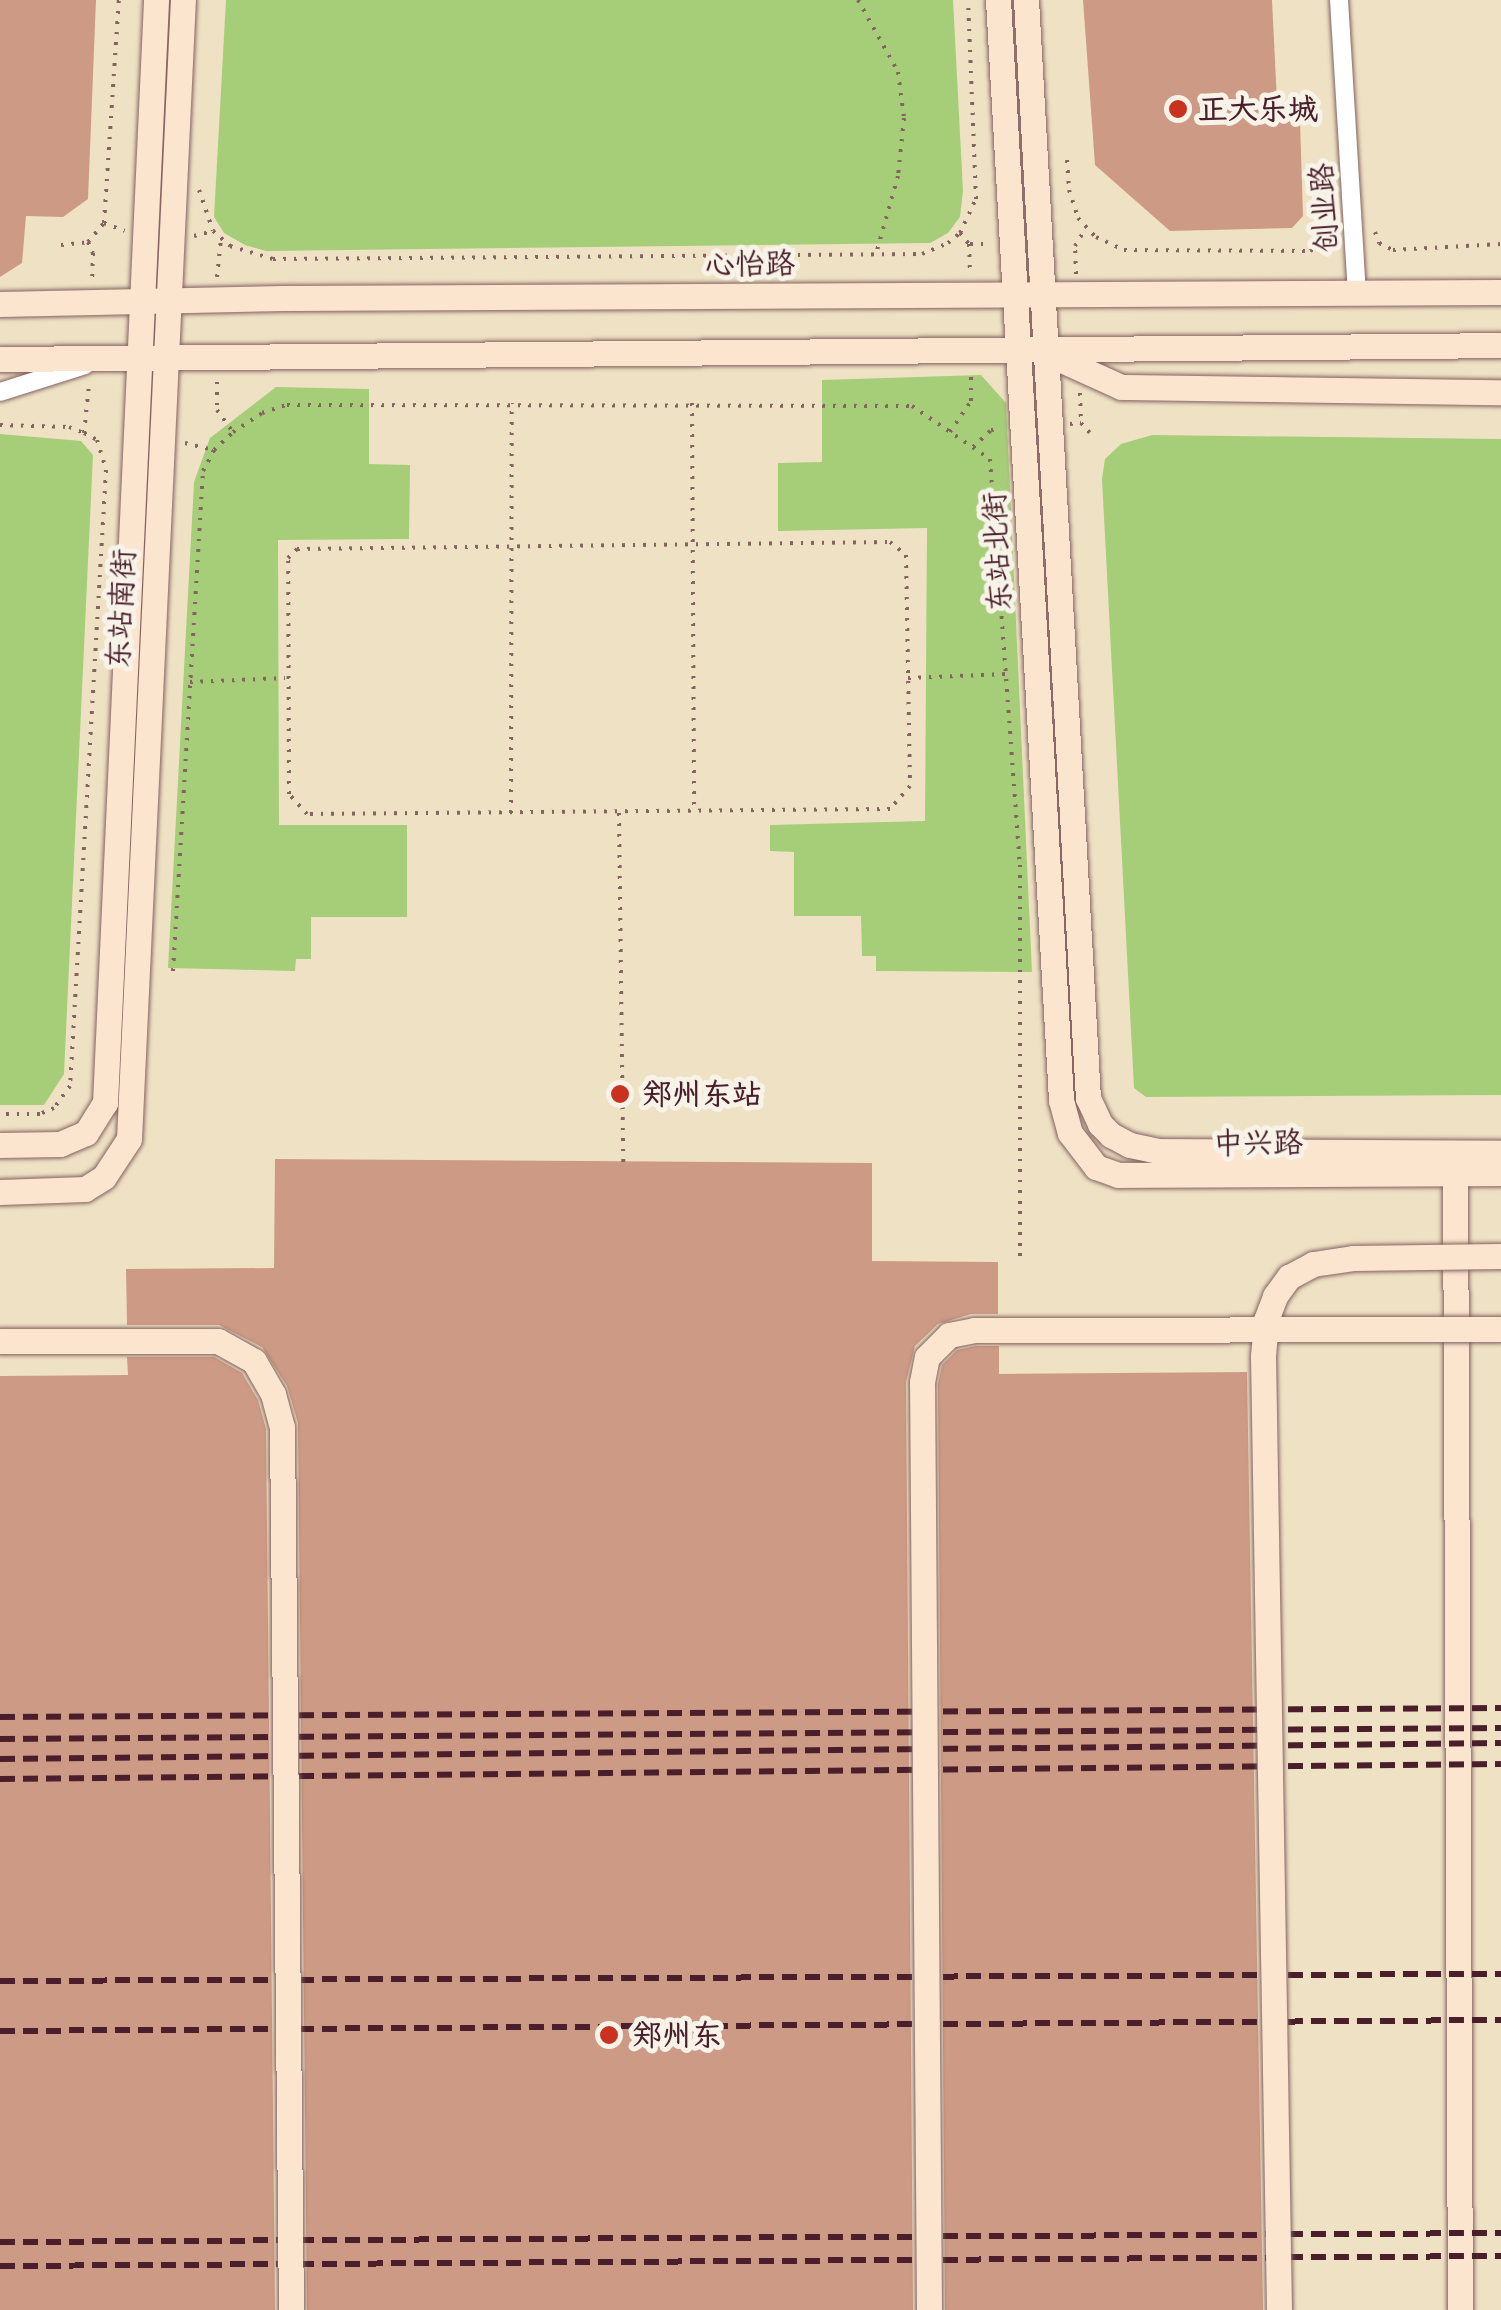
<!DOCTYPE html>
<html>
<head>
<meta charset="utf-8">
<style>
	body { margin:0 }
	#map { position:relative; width:1501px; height:2310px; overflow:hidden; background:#efe2c4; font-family:Sriracha,"LXGW WenKai TC",sans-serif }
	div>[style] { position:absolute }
	.green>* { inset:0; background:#a6ce79 }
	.building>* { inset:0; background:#cd9b85 }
	.path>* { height:4px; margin-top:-2px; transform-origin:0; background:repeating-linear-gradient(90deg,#846361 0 2.5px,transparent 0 10.5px) }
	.roads { filter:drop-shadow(0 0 2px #846361) drop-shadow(0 0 2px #846361) }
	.street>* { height:18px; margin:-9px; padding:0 9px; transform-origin:9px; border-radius:9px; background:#fff }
	.secondary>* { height:25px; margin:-12.5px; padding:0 12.5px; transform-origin:12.5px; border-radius:12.5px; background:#fbe5cf }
	.rail>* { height:6px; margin-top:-3px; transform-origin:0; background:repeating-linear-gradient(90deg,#4a1f2b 0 15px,transparent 0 23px) }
	.bridges { filter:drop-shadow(0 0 2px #846361) drop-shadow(0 0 2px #846361) }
	.secondary-bridge>* { height:25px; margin:-12.5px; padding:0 12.5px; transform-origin:12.5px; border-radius:12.5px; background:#fbe5cf }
	.dots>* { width:28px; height:28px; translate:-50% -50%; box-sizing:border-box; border:5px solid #f7f3e8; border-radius:50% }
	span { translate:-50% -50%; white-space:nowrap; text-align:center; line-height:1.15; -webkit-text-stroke:10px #f7f3e8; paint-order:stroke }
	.poi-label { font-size:30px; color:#4a1f2b; font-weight:700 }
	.left { translate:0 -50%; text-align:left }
	.street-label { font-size:30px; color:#4a1f2b }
</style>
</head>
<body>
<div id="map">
	<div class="green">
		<i style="clip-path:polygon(226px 0,953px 0,963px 191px,960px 217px,948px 233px,930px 243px,266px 251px,245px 245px,224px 233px,214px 217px)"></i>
		<i style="clip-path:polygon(981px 375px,1006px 403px,1032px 972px,876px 971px,876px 956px,862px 956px,861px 916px,794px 916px,794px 852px,770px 851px,770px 825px,925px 821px,927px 528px,778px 531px,778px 463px,822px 462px,822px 380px)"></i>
		<i style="clip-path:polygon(276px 387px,369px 389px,369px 464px,410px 465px,409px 539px,278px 540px,279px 825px,407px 825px,407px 917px,311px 917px,311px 959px,296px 959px,295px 971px,168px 968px,194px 482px,210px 438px)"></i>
		<i style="clip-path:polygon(0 434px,81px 441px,93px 455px,64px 1074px,44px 1105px,0 1105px)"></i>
		<i style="clip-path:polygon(1152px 435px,1501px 439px,1501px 1095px,1146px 1097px,1134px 1088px,1102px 479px,1105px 459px,1121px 444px)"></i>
	</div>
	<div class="building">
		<i style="clip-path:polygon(0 0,96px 0,88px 199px,63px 217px,26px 216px,22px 263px,0 277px)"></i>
		<i style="clip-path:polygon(1083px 0,1272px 0,1278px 122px,1300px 121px,1303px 216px,1292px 228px,1170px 231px,1095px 165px)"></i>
		<i style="clip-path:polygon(275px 1159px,872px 1163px,872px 1261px,998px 1262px,998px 1314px,971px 1314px,938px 1324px,915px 1346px,906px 1382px,913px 2310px,307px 2310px,298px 1423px,287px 1386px,262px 1347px,219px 1325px,127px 1325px,126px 1269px,274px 1268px)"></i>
		<i style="clip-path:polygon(976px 1346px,999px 1346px,999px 1374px,1247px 1372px,1263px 2310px,945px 2310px,938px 1384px,942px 1365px,957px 1350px)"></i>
		<i style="clip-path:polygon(127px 1357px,214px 1357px,242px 1373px,258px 1400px,266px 1429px,275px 2310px,0 2310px,0 1376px,128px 1375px)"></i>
	</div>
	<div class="path">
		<i style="left:858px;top:0;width:82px;rotate:60.9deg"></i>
		<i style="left:898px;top:72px;width:46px;rotate:82.6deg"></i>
		<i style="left:904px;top:118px;width:58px;rotate:95.9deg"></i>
		<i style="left:898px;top:176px;width:81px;rotate:105.8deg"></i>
		<i style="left:1067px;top:160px;width:30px;rotate:86deg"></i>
		<i style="left:1069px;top:190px;width:29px;rotate:72deg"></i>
		<i style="left:1078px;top:218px;width:26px;rotate:47deg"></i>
		<i style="left:1096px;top:237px;width:31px;rotate:25deg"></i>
		<i style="left:1124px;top:250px;width:186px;rotate:0.3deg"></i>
		<i style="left:1310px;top:251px;width:16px;rotate:-27deg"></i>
		<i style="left:1324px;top:244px;width:14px;rotate:-54deg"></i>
		<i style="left:199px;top:190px;width:43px;rotate:71.1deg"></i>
		<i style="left:213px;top:231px;width:23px;rotate:41deg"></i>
		<i style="left:230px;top:246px;width:45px;rotate:16.8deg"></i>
		<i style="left:273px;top:259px;width:649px;rotate:-0.44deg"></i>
		<i style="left:922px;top:254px;width:28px;rotate:-23deg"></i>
		<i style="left:948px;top:243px;width:16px;rotate:-40deg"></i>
		<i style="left:960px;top:233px;width:38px;rotate:-65deg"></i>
		<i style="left:976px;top:199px;width:199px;rotate:-92.3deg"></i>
		<i style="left:104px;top:223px;width:22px;rotate:21deg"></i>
		<i style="left:1375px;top:232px;width:12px;rotate:70deg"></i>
		<i style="left:1379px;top:243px;width:16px;rotate:27deg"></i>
		<i style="left:1393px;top:250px;width:108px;rotate:-3.2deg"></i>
		<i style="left:960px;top:233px;width:14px;rotate:51deg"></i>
		<i style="left:969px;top:244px;width:30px;rotate:88deg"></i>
		<i style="left:194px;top:236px;width:20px;rotate:-15deg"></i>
		<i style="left:88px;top:242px;width:12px;rotate:66deg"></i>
		<i style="left:93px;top:253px;width:28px;rotate:92deg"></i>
		<i style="left:970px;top:244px;width:20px"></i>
		<i style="left:61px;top:245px;width:27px;rotate:-6deg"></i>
		<i style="left:88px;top:242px;width:25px;rotate:-50deg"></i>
		<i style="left:104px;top:223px;width:224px;rotate:-86.2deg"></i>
		<i style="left:1076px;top:274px;width:28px;rotate:-92deg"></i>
		<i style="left:1075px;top:246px;width:17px;rotate:-59deg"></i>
		<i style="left:217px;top:277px;width:39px;rotate:-84deg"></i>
		<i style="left:217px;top:382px;width:28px;rotate:90deg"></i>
		<i style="left:217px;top:410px;width:27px;rotate:54deg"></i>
		<i style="left:1080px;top:393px;width:30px;rotate:88deg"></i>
		<i style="left:692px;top:403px;width:409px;rotate:89.7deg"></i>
		<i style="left:1070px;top:424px;width:11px;rotate:-5deg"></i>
		<i style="left:1081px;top:423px;width:13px;rotate:48deg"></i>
		<i style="left:0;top:425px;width:69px;rotate:1.7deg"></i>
		<i style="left:69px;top:427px;width:16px;rotate:22deg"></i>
		<i style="left:84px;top:433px;width:15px;rotate:28deg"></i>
		<i style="left:97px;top:440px;width:31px;rotate:73deg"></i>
		<i style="left:106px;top:470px;width:617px;rotate:93.34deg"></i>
		<i style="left:70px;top:1086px;width:27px;rotate:126deg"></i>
		<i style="left:54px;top:1108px;width:15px;rotate:157deg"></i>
		<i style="left:40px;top:1114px;width:40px;rotate:180deg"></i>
		<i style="left:950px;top:432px;width:37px;rotate:-56deg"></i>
		<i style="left:971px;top:401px;width:27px;rotate:-90deg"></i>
		<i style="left:84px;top:433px;width:48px;rotate:-84.1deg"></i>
		<i style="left:185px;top:443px;width:30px;rotate:14deg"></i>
		<i style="left:973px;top:447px;width:25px;rotate:-43deg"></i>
		<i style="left:991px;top:430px;width:10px;rotate:-6deg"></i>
		<i style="left:890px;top:542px;width:21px;rotate:39deg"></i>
		<i style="left:906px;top:555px;width:231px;rotate:89deg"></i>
		<i style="left:910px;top:786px;width:30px;rotate:131deg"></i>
		<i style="left:890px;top:809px;width:583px;rotate:179.51deg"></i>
		<i style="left:307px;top:814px;width:27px;rotate:-132deg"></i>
		<i style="left:289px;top:794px;width:236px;rotate:-90.2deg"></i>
		<i style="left:288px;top:558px;width:13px;rotate:-45deg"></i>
		<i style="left:297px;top:549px;width:593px;rotate:-0.68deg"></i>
		<i style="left:908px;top:678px;width:98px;rotate:-2.3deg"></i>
		<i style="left:190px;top:682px;width:95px;rotate:-2.4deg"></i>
		<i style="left:511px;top:813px;width:410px;rotate:-89.9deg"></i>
		<i style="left:619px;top:813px;width:349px;rotate:89.3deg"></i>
		<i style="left:173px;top:971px;width:501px;rotate:-86.57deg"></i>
		<i style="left:203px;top:471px;width:24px;rotate:-62deg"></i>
		<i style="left:214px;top:450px;width:26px;rotate:-43deg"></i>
		<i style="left:233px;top:432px;width:35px;rotate:-33deg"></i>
		<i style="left:262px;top:413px;width:26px;rotate:-18deg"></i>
		<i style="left:287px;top:405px;width:625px;rotate:0.09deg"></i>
		<i style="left:912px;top:406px;width:94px;rotate:34.2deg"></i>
		<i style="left:990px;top:459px;width:407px;rotate:85.8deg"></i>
		<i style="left:1020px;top:865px;width:397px;rotate:90deg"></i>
	</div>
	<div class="roads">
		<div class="street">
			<i style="left:1339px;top:0;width:293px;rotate:86.5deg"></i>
			<i style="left:0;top:392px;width:89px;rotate:-17.6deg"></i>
		</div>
		<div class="secondary">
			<i style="left:998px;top:0;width:1102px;rotate:86.72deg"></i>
			<i style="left:1061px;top:1100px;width:34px;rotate:75deg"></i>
			<i style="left:1070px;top:1133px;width:43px;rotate:52.6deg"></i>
			<i style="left:1096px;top:1167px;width:23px;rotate:20deg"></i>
			<i style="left:1118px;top:1175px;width:383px;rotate:-0.3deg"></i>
			<i style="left:1026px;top:0;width:1100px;rotate:86.77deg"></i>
			<i style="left:1088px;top:1098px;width:29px;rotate:65deg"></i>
			<i style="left:1100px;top:1124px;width:16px;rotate:45deg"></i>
			<i style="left:1111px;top:1135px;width:21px;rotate:28deg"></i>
			<i style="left:1130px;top:1145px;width:29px;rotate:12deg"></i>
			<i style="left:1158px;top:1151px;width:343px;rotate:0.3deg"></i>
			<i style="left:0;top:304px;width:283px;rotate:-1.2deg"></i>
			<i style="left:283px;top:298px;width:1218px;rotate:-0.28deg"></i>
			<i style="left:1055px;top:357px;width:72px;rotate:24.4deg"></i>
			<i style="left:1121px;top:387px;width:380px;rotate:0.8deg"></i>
			<i style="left:0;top:359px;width:1501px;rotate:-0.53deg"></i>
			<i style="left:0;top:1145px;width:60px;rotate:-1deg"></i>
			<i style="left:60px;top:1144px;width:28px;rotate:-23deg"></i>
			<i style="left:86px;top:1133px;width:36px;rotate:-58deg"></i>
			<i style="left:105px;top:1103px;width:1104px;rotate:-87.35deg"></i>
			<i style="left:1455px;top:1173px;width:1137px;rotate:89.75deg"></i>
			<i style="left:0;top:1192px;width:85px;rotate:-2deg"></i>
			<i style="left:85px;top:1189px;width:22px;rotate:-32deg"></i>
			<i style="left:104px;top:1177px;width:45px;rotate:-56.7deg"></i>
			<i style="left:129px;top:1139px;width:1140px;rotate:-87.29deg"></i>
		</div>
	</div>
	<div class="rail">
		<i style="left:0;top:1717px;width:1501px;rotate:-0.34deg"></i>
		<i style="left:0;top:1739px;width:1501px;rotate:-0.42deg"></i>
		<i style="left:0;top:1759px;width:1501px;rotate:-0.61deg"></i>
		<i style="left:0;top:1779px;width:1501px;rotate:-0.57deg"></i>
		<i style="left:0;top:1981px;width:1501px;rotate:-0.27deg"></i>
		<i style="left:0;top:2031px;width:1501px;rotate:-0.42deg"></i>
		<i style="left:0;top:2242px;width:1501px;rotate:-0.34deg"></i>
		<i style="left:0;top:2266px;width:1501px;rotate:-0.38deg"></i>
	</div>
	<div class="bridges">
		<div class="secondary-bridge">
			<i style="left:0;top:1341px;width:218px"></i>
			<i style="left:218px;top:1341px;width:41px;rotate:29.1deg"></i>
			<i style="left:254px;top:1361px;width:38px;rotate:60deg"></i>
			<i style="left:273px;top:1394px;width:34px;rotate:75deg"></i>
			<i style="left:282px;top:1427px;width:883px;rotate:89.42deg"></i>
			<i style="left:929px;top:2310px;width:928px;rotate:-90.43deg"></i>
			<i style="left:922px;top:1382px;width:25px;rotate:-79deg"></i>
			<i style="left:927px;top:1357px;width:31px;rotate:-45deg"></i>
			<i style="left:949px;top:1335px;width:25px;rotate:-11deg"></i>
			<i style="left:974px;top:1330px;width:527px;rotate:-0.11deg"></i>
			<i style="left:1279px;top:2310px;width:954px;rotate:-90.96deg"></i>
			<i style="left:1263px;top:1356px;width:36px;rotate:-85deg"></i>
			<i style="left:1266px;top:1320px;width:26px;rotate:-69deg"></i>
			<i style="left:1275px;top:1296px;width:24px;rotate:-54deg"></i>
			<i style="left:1289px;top:1277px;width:27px;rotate:-28deg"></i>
			<i style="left:1313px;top:1264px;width:40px;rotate:-8.5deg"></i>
			<i style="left:1353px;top:1258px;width:148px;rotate:-0.8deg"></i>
		</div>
	</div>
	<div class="dots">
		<i style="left:1178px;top:109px;background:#c8321e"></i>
		<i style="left:620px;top:1094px;background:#c8321e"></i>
		<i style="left:609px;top:2035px;background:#c8321e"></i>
	</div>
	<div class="poi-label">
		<span class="left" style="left:1198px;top:109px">正大乐城</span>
		<span class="left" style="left:642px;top:1094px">郑州东站</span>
		<span class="left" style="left:632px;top:2035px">郑州东</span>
	</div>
	<div class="street-label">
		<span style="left:1324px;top:208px;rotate:-94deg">创业路</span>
		<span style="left:750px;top:264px;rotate:-1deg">心怡路</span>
		<span style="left:997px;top:552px;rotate:-93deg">东站北街</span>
		<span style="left:121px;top:609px;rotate:-87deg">东站南街</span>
		<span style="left:1258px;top:1143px;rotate:-1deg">中兴路</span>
	</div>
</div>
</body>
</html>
